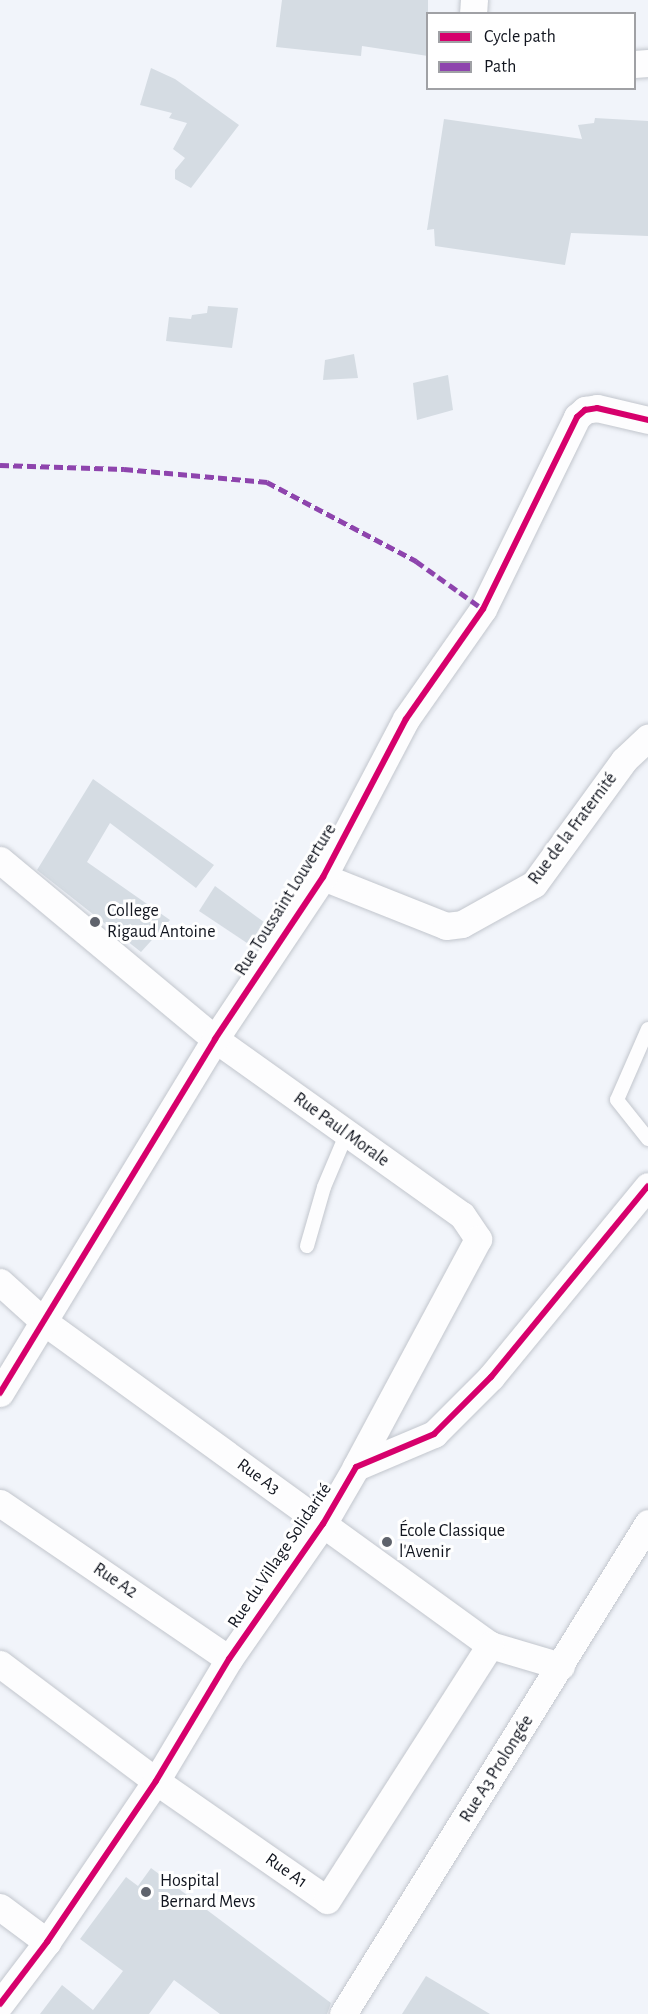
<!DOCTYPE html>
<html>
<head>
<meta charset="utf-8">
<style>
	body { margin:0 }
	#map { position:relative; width:648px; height:2014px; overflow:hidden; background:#f1f4fa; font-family:"Alegreya Sans",sans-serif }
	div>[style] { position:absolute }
	.building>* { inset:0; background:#d5dce3 }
	.roads { filter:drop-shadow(0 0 2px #c2c6cd) drop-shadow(0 0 2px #c2c6cd) }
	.lane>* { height:14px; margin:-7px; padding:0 7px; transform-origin:7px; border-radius:7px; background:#fdfdfe }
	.street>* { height:27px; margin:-13.5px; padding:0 13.5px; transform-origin:13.5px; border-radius:13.5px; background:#fdfdfe }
	.quiet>* { height:4.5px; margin-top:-2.25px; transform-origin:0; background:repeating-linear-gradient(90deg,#8e44ad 0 9px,transparent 0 13.5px) }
	.cycleway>* { height:6px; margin:-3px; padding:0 3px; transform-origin:3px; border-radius:3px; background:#d6006c }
	.dots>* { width:16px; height:16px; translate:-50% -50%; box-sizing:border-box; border:3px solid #fff; border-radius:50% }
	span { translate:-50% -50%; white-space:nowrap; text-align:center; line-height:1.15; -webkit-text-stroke:6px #fff; paint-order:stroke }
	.street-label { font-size:18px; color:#11151f }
	.poi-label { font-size:18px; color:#11151f }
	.left { translate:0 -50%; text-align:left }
	.legend { position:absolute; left:426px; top:12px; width:210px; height:78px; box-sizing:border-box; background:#fff; border:2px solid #a0a1a5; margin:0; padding:8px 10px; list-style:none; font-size:18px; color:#11151f }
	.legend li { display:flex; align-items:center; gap:12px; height:30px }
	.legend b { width:30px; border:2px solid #a0a1a5 }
</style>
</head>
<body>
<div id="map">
	<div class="building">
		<i style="clip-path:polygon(282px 0,428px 0,428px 56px,362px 46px,361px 56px,276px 47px)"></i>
		<i style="clip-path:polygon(151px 68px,175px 79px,239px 125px,191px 188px,175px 179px,175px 170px,185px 158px,173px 149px,187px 123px,169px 118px,172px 113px,140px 105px)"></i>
		<i style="clip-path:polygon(595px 118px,648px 121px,648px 236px,571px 233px,565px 265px,435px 246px,434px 229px,427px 230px,444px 119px,582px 139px,578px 125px,594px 123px)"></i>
		<i style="clip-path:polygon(208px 306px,238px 308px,232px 348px,166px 341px,169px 317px,191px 319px,192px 315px,207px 313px)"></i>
		<i style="clip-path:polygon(354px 354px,358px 378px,323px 380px,325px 360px)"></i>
		<i style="clip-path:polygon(448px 375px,453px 410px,417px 420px,413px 383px)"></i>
		<i style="clip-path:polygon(93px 779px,214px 865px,196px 888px,110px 823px,87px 862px,170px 920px,141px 952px,37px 870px)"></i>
		<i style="clip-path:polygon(215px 886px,268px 925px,253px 947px,199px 911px)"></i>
		<i style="clip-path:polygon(151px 1868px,331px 2003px,327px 2014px,220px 2014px,174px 1980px,149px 2014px,40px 2014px,62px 1985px,93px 2010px,123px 1971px,80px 1939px,126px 1877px,138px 1886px)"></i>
		<i style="clip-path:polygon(426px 1976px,490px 2014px,402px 2014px)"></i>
	</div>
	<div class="roads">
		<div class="lane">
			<i style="left:648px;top:1029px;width:77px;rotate:113.6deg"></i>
			<i style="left:617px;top:1100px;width:50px;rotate:51.5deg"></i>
			<i style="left:307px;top:1246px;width:61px;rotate:-73.9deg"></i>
			<i style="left:324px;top:1187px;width:56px;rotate:-67.1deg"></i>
		</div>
		<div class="street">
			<i style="left:473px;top:14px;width:14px;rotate:-86deg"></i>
			<i style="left:634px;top:64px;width:14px;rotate:-4deg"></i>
			<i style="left:0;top:860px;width:280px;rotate:39.8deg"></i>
			<i style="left:215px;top:1039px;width:303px;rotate:35.5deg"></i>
			<i style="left:462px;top:1215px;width:29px;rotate:56deg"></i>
			<i style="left:478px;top:1239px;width:259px;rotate:118.2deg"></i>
			<i style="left:323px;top:877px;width:132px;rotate:21.7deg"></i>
			<i style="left:446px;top:926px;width:16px;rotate:-7deg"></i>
			<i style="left:462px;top:924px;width:82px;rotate:-29.1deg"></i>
			<i style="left:534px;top:884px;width:153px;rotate:-54deg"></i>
			<i style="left:624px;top:760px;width:33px;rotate:-43deg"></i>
			<i style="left:0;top:1282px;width:58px;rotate:42.2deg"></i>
			<i style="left:43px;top:1321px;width:552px;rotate:35.94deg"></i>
			<i style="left:490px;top:1645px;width:74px;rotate:16.5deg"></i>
			<i style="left:0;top:1393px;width:414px;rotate:-58.7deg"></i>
			<i style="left:215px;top:1039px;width:195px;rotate:-56.3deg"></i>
			<i style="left:323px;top:877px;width:178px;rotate:-62.3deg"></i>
			<i style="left:406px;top:719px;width:134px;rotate:-55deg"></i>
			<i style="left:483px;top:609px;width:214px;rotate:-63.9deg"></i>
			<i style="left:577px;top:417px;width:11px;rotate:-41deg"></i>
			<i style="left:585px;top:410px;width:12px;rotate:-9deg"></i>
			<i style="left:597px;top:408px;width:52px;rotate:13.2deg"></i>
			<i style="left:0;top:1503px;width:277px;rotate:34.3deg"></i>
			<i style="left:0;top:1664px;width:195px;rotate:36.9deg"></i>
			<i style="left:156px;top:1781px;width:208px;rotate:34.8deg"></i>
			<i style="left:327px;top:1900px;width:303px;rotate:-57.4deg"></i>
			<i style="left:0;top:1907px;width:59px;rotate:36.7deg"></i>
			<i style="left:0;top:2004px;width:78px;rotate:-52.8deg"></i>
			<i style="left:47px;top:1942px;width:194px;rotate:-55.9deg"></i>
			<i style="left:156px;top:1781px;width:142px;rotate:-59.1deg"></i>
			<i style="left:229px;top:1659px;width:165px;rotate:-55.2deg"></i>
			<i style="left:323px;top:1524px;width:66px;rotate:-59.9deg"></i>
			<i style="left:356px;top:1467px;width:85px;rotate:-22.9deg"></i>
			<i style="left:434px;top:1434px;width:81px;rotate:-45deg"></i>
			<i style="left:491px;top:1377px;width:247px;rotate:-50.6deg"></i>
			<i style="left:343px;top:2014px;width:578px;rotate:-58.15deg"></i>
		</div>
	</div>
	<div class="quiet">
		<i style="left:0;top:465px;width:124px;rotate:1.8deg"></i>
		<i style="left:124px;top:469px;width:144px;rotate:5.2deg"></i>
		<i style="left:267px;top:482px;width:169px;rotate:27.9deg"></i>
		<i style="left:416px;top:561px;width:82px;rotate:35.6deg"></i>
	</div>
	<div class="cycleway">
		<i style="left:0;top:1393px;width:414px;rotate:-58.7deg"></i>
		<i style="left:215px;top:1039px;width:195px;rotate:-56.3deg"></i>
		<i style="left:323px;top:877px;width:178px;rotate:-62.3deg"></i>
		<i style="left:406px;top:719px;width:134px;rotate:-55deg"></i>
		<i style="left:483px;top:609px;width:214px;rotate:-63.9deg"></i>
		<i style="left:577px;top:417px;width:11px;rotate:-41deg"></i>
		<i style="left:585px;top:410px;width:12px;rotate:-9deg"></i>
		<i style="left:597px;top:408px;width:52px;rotate:13.2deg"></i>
		<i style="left:0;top:2004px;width:78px;rotate:-52.8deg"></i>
		<i style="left:47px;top:1942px;width:194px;rotate:-55.9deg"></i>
		<i style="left:156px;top:1781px;width:142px;rotate:-59.1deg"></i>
		<i style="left:229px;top:1659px;width:165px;rotate:-55.2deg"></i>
		<i style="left:323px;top:1524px;width:66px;rotate:-59.9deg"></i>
		<i style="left:356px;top:1467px;width:85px;rotate:-22.9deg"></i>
		<i style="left:434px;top:1434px;width:81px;rotate:-45deg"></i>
		<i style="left:491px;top:1377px;width:247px;rotate:-50.6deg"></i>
	</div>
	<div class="dots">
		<i style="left:95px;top:922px;background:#5f636c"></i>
		<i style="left:387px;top:1542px;background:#5f636c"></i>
		<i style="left:146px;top:1892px;background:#5f636c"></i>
	</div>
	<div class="street-label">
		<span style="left:573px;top:829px;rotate:-53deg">Rue de la Fraternité</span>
		<span style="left:286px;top:900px;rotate:-58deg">Rue Toussaint Louverture</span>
		<span style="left:341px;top:1130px;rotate:36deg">Rue Paul Morale</span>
		<span style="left:258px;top:1477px;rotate:36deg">Rue A3</span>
		<span style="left:280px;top:1556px;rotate:-56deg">Rue du Village Solidarité</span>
		<span style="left:115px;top:1581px;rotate:34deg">Rue A2</span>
		<span style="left:497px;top:1769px;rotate:-58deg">Rue A3 Prolongée</span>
		<span style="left:286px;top:1871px;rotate:35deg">Rue A1</span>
	</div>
	<div class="poi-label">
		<span class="left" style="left:107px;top:922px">College<br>Rigaud Antoine</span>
		<span class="left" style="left:399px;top:1542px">École Classique<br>l'Avenir</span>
		<span class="left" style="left:160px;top:1892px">Hospital<br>Bernard Mevs</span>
	</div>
	<ul class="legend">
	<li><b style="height:8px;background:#d6006c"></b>Cycle path</li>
	<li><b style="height:8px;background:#8e44ad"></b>Path</li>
	</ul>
</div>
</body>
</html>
